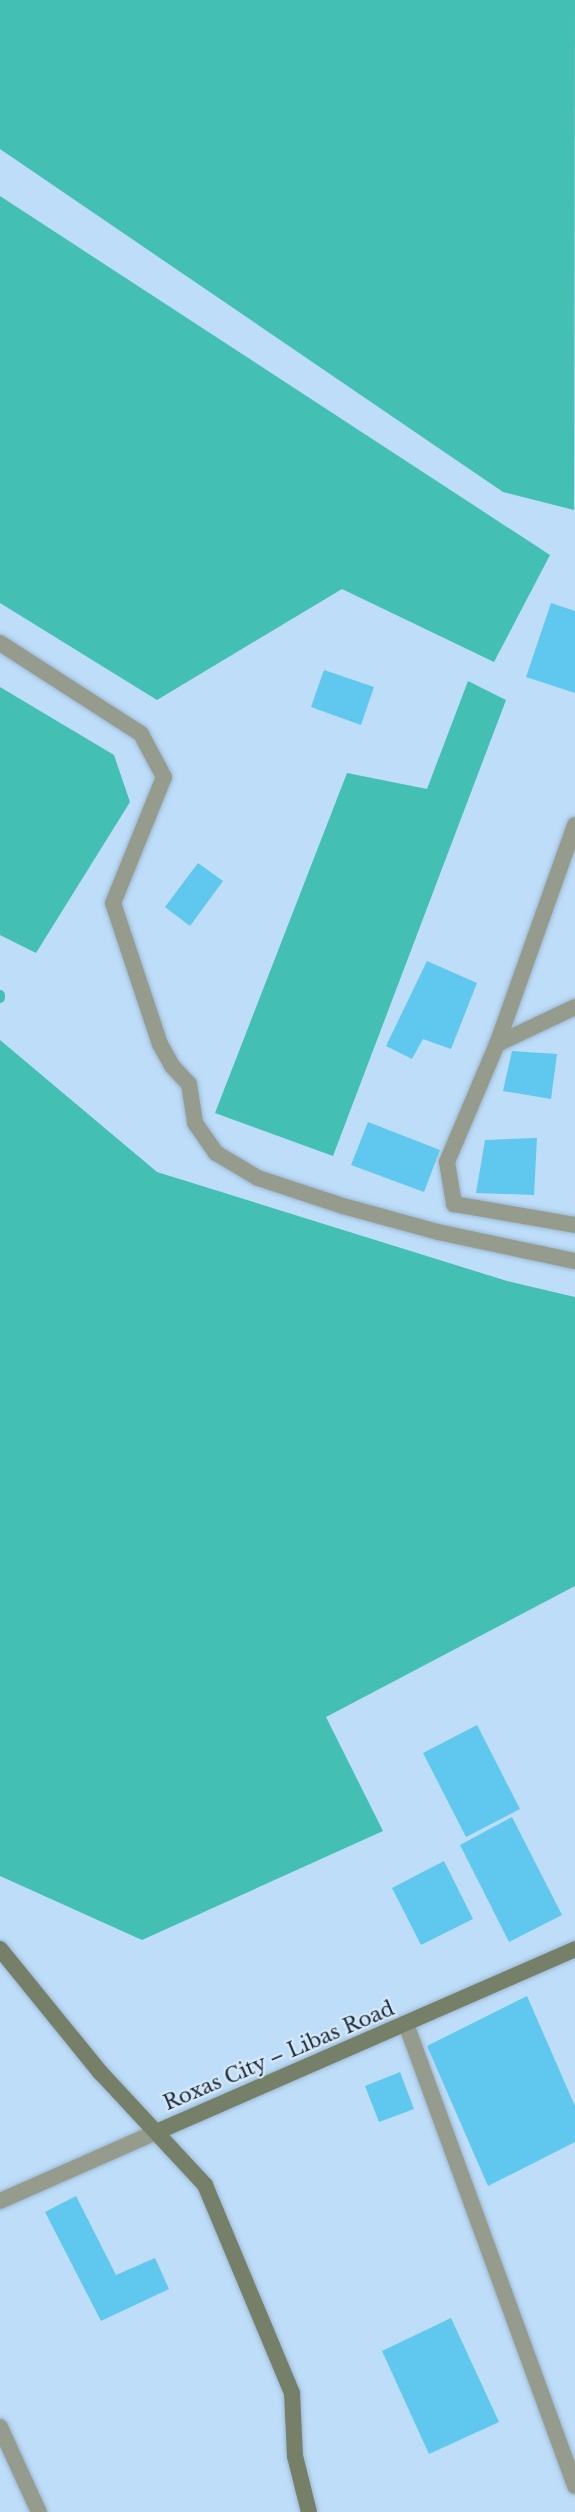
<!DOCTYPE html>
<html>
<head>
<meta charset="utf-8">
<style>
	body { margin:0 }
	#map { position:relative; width:575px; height:2512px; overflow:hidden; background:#bdddf9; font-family:"Libre Baskerville",serif }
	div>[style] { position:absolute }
	.water>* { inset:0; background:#43c0b3 }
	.stream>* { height:10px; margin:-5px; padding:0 5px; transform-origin:5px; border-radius:5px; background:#43c0b3 }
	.building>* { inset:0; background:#60c8ef }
	.roads { filter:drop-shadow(0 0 2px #9db9d2) drop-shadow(0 0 2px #9db9d2) }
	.minor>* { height:16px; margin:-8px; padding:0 8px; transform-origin:8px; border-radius:8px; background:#969c8d }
	.tertiary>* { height:16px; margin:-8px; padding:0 8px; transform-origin:8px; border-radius:8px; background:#969c8d }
	.secondary>* { height:16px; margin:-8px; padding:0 8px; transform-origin:8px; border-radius:8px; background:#767f68 }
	span { translate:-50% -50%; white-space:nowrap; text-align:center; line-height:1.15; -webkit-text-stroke:4.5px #d5e8fa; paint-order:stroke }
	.street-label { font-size:20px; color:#1e2b35 }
</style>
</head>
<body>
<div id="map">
	<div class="water">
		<i style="clip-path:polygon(0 0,575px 0,574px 510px,503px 492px,0 149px)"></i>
		<i style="clip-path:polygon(0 196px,550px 555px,494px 662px,342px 589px,157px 700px,0 603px)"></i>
		<i style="clip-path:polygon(468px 681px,506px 700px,333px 1156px,215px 1113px,347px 773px,427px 789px)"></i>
		<i style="clip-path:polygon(0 687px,114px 755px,130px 802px,36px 953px,0 935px)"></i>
		<i style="clip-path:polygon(0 1040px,157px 1172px,507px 1281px,575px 1297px,575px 1586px,326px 1717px,383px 1831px,142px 1940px,0 1876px)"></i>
	</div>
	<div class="stream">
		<i style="left:0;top:995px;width:3px;rotate:90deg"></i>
	</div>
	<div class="building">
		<i style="clip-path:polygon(551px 603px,575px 611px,575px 693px,526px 677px)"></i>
		<i style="clip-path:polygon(324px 670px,374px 687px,361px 725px,311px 707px)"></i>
		<i style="clip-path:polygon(198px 863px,223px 881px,190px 926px,165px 907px)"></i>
		<i style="clip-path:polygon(427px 961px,477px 983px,451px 1049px,423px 1039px,412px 1059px,386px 1046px)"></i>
		<i style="clip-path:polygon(512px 1051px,557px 1054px,551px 1099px,503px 1091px)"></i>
		<i style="clip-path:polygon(368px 1122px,440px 1150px,424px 1192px,351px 1165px)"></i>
		<i style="clip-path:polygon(537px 1138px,534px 1195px,476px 1193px,485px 1140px)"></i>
		<i style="clip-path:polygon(477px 1725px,520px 1809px,466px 1837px,423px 1753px)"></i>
		<i style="clip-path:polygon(512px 1817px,562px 1915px,509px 1942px,460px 1845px)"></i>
		<i style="clip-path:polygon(444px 1861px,473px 1919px,421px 1945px,392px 1888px)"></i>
		<i style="clip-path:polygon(527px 1996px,575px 2106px,575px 2142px,488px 2186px,427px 2046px)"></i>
		<i style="clip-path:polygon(400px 2072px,414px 2109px,379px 2122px,365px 2086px)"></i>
		<i style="clip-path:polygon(76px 2196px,116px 2275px,155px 2258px,169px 2289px,101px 2321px,45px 2212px)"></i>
		<i style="clip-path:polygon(451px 2318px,499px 2422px,429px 2454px,382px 2351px)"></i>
	</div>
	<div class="roads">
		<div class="minor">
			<i style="left:0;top:643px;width:168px;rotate:32.8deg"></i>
			<i style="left:141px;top:734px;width:49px;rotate:61.9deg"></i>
			<i style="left:164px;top:777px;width:136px;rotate:112deg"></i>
			<i style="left:113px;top:903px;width:149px;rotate:71.6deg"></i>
			<i style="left:160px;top:1044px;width:25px;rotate:61deg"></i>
			<i style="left:172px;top:1066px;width:25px;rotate:47deg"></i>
			<i style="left:189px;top:1084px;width:39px;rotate:81deg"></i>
			<i style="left:195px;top:1123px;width:37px;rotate:55deg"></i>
			<i style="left:216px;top:1153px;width:49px;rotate:30.8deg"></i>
			<i style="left:258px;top:1178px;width:89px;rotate:18.2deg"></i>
			<i style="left:343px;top:1206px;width:98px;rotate:15.3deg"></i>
			<i style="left:438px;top:1232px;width:140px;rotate:12deg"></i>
			<i style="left:575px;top:825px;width:232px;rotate:109.6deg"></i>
			<i style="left:497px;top:1044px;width:128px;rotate:113deg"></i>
			<i style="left:447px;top:1162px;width:43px;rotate:80.5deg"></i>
			<i style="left:454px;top:1204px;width:123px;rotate:9.8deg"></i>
			<i style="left:497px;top:1044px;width:86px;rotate:-25.4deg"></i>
			<i style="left:406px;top:2024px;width:492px;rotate:69.9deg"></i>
			<i style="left:0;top:2427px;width:94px;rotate:65.4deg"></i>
		</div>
		<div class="tertiary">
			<i style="left:0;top:2201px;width:174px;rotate:-23.8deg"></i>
		</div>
		<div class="secondary">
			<i style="left:0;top:1949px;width:159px;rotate:50.9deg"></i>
			<i style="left:100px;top:2072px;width:154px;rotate:47.1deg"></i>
			<i style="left:205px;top:2185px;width:225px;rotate:67.3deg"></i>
			<i style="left:292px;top:2393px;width:63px;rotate:87.3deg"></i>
			<i style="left:295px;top:2456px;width:58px;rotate:76deg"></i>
			<i style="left:159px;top:2131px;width:454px;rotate:-23.6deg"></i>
		</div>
	</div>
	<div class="street-label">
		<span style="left:279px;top:2056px;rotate:-23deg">Roxas City – Libas Road</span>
	</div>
</div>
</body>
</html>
